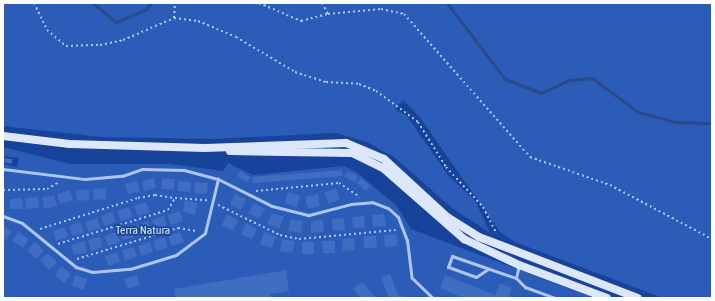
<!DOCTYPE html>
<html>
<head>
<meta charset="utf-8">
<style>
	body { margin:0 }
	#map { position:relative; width:715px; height:301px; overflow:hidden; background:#18439b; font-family:"Asap Condensed",sans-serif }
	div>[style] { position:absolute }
	.green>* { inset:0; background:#2b5cb8 }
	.stream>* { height:3px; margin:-1.5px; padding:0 1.5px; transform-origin:1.5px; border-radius:1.5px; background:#2a4a8c }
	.building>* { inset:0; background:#406cc1 }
	.path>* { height:2px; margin-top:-1px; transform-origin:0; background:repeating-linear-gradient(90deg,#aec5f2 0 2px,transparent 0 5px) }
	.lane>* { height:3px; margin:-1.5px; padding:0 1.5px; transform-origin:1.5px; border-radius:1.5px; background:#aec5f2 }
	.secondary>* { height:8px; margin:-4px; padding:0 4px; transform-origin:4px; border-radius:4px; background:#dce7fc }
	span { translate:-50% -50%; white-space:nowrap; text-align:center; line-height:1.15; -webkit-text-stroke:3.5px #18439b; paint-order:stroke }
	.park-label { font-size:12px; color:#d5e3fc }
	.frame { position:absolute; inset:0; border:4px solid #fff; pointer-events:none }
</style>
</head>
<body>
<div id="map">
	<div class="green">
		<i style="clip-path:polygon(3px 3px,712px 3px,712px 298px,663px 298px,515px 242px,500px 232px,419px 116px,403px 100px,395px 109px,407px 116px,448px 175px,476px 202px,490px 233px,452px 208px,394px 157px,367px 142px,336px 133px,211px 139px,101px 137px,3px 126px)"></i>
		<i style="clip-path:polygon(3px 147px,70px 164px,170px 164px,223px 171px,228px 163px,253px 175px,344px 166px,356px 172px,397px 206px,411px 229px,594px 298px,3px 298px,3px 164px,17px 167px,19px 158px,3px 156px)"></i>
	</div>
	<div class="stream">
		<i style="left:93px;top:3px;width:30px;rotate:40deg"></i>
		<i style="left:116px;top:22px;width:33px;rotate:-23deg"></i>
		<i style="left:146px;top:9px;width:8px;rotate:-50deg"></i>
		<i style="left:447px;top:3px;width:96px;rotate:52.7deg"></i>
		<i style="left:505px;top:79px;width:39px;rotate:21deg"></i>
		<i style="left:541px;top:93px;width:31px;rotate:-25deg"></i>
		<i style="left:569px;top:80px;width:23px;rotate:-5deg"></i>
		<i style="left:592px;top:78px;width:57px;rotate:36.5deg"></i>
		<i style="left:638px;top:112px;width:39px;rotate:15deg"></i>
		<i style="left:676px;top:122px;width:36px;rotate:2deg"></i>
	</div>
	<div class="building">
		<i style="clip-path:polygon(3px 158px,12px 159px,12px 164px,3px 162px)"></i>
		<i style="clip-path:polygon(342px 170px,343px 176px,253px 183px,252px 177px)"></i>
		<i style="clip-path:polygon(240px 171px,250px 177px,247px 182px,237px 176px)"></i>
		<i style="clip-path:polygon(347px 171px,358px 176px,355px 182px,344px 177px)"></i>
		<i style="clip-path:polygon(154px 178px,156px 188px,144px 191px,142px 181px)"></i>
		<i style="clip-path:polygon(162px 178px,175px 179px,174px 190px,161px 189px)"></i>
		<i style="clip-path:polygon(361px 178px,370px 186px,366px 191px,357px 183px)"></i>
		<i style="clip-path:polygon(137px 181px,140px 191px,128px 194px,125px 184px)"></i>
		<i style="clip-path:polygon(178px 181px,191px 182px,190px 192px,178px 191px)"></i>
		<i style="clip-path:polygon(195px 182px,208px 183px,207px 194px,194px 193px)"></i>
		<i style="clip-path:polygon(106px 188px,106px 199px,94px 200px,93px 189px)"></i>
		<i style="clip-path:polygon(336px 188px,340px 199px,329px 204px,324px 193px)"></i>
		<i style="clip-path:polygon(89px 189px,89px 200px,77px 201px,76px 190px)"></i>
		<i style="clip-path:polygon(70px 190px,73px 200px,60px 204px,57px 194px)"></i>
		<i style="clip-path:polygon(288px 192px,300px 196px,297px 207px,285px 204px)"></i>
		<i style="clip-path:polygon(235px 194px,246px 199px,241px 210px,230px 204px)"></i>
		<i style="clip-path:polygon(318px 194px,320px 206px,308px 209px,305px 197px)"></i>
		<i style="clip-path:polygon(54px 195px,57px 206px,44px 209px,42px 198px)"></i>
		<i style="clip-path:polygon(38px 197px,39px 208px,26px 209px,25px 198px)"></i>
		<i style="clip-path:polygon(22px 198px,23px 209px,10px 209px,10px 199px)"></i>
		<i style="clip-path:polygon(185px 200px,197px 203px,195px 215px,183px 212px)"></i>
		<i style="clip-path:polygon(146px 202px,150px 212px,138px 216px,134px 206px)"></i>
		<i style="clip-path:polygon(254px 203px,265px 209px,259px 219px,248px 213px)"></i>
		<i style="clip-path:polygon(129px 207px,133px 217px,121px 221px,117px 211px)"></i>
		<i style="clip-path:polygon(180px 211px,183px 221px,171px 225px,167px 215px)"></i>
		<i style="clip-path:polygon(113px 212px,116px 222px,104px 226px,101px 216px)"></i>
		<i style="clip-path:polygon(272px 213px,284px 217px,279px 229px,267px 224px)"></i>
		<i style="clip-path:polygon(227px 214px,238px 220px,233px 231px,222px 225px)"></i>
		<i style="clip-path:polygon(384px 214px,386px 226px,373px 227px,372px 215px)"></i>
		<i style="clip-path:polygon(164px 216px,167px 227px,155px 230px,152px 220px)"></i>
		<i style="clip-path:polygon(364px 216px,365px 228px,353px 228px,352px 217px)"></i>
		<i style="clip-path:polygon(97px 218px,101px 228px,89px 232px,85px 222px)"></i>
		<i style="clip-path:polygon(344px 218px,345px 230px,333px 231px,332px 219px)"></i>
		<i style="clip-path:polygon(291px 219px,303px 221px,301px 233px,288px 231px)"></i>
		<i style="clip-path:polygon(323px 220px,324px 232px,311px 233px,311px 221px)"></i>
		<i style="clip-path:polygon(148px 221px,151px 231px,139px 236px,136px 226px)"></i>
		<i style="clip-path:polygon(81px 222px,84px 233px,72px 236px,69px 226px)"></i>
		<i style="clip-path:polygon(246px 223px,257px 229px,252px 239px,241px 234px)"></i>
		<i style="clip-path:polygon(3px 226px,12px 231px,7px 240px,3px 238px)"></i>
		<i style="clip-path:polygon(132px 226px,135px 237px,123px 240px,119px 230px)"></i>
		<i style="clip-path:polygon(65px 227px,68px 237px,56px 241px,53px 231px)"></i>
		<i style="clip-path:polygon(18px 232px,29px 239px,23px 248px,12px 241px)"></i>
		<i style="clip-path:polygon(116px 232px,120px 242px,108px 246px,104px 236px)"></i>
		<i style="clip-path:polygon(180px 232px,184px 242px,172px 246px,168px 236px)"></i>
		<i style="clip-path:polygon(264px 232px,276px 237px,272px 248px,260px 244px)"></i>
		<i style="clip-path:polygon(397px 234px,397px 246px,385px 247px,384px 235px)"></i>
		<i style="clip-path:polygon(364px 236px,376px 236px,377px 248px,364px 248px)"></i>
		<i style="clip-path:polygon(100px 237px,103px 247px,91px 251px,88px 240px)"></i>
		<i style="clip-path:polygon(165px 237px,168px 247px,156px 251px,153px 241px)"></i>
		<i style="clip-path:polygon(354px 238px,355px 250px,343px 251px,342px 239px)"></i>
		<i style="clip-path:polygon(282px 239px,295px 241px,292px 253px,280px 251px)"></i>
		<i style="clip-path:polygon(84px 241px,87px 252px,74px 255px,71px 245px)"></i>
		<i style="clip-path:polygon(322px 241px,335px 241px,335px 253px,323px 253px)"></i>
		<i style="clip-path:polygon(35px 242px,44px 251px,36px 259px,27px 250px)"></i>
		<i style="clip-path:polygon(150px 242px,153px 252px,141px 256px,138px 246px)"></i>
		<i style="clip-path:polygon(302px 242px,314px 242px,314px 254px,302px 254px)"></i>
		<i style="clip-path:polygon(134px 247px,137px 257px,125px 261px,122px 250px)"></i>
		<i style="clip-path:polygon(117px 252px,120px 262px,108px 266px,105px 256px)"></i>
		<i style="clip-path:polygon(48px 253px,57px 262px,49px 270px,40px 260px)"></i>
		<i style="clip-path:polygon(62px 266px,71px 275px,64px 283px,55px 275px)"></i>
		<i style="clip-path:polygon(286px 270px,289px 291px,270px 294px,271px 298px,176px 298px,174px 289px)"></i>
		<i style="clip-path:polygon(390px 274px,398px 295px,408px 298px,389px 298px,381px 277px)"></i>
		<i style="clip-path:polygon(75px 275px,87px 279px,84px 290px,72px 285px)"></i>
		<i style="clip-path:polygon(137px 275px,140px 285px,128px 289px,124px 279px)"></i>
		<i style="clip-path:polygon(445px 275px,495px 295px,500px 283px,512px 288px,508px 298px,464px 298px,440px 288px)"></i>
		<i style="clip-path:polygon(362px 282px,376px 298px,360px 298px,353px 289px)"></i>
	</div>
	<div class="path">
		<i style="left:34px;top:3px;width:30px;rotate:64deg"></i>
		<i style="left:47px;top:30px;width:25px;rotate:40deg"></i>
		<i style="left:66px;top:46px;width:34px;rotate:-2deg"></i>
		<i style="left:100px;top:45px;width:24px;rotate:-12deg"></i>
		<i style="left:123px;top:40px;width:56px;rotate:-23.3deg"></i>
		<i style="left:174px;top:18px;width:24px;rotate:7deg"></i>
		<i style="left:198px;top:21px;width:41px;rotate:22.8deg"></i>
		<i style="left:236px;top:37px;width:69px;rotate:30.7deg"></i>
		<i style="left:295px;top:72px;width:33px;rotate:18deg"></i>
		<i style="left:326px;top:82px;width:33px;rotate:3deg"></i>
		<i style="left:359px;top:84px;width:18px;rotate:22deg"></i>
		<i style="left:376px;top:91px;width:52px;rotate:36.4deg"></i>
		<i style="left:418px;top:122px;width:53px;rotate:58.1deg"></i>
		<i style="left:446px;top:167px;width:54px;rotate:47.2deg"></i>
		<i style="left:483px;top:207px;width:30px;rotate:63deg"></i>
		<i style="left:259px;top:3px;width:46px;rotate:23.2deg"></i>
		<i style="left:301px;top:21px;width:28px;rotate:-15deg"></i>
		<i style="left:322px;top:3px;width:13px;rotate:61deg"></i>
		<i style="left:328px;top:14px;width:53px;rotate:-5.4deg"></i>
		<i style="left:381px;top:9px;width:24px;rotate:12deg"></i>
		<i style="left:404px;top:14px;width:191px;rotate:48.6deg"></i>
		<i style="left:530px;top:157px;width:85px;rotate:19.3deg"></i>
		<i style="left:610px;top:185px;width:115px;rotate:27.9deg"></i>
		<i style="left:174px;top:18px;width:15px;rotate:-86deg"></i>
		<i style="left:3px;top:190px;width:44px;rotate:-1.3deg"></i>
		<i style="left:47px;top:189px;width:14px;rotate:-30deg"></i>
		<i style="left:256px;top:191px;width:83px;rotate:-5.5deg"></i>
		<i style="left:339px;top:183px;width:25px;rotate:34deg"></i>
		<i style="left:218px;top:205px;width:69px;rotate:25.8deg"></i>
		<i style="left:280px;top:235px;width:19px;rotate:12deg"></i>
		<i style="left:299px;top:239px;width:97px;rotate:-5.3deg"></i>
		<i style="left:40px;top:229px;width:103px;rotate:-17.6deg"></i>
		<i style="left:138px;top:198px;width:17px;rotate:-10deg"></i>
		<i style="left:155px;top:195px;width:20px;rotate:9deg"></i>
		<i style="left:58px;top:244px;width:115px;rotate:-17.2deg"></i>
		<i style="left:168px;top:210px;width:14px;rotate:-60deg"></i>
		<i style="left:175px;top:198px;width:32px;rotate:4deg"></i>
		<i style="left:77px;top:259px;width:106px;rotate:-17.1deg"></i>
		<i style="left:178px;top:228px;width:19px;rotate:9deg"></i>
	</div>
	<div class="lane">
		<i style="left:3px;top:169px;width:83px;rotate:7deg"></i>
		<i style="left:85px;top:179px;width:37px;rotate:-5deg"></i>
		<i style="left:122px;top:176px;width:21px;rotate:-19deg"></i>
		<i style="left:142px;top:169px;width:42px;rotate:1.4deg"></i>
		<i style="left:184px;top:170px;width:35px;rotate:15deg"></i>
		<i style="left:218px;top:179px;width:60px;rotate:26.6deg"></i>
		<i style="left:272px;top:206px;width:38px;rotate:14deg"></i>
		<i style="left:309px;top:215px;width:43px;rotate:-14.7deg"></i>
		<i style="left:351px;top:204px;width:21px;rotate:-5deg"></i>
		<i style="left:372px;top:202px;width:17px;rotate:21deg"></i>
		<i style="left:388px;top:208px;width:13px;rotate:42deg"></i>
		<i style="left:398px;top:217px;width:25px;rotate:69deg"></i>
		<i style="left:407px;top:240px;width:38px;rotate:83deg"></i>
		<i style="left:412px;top:278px;width:29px;rotate:44deg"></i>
		<i style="left:3px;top:216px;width:20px;rotate:20deg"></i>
		<i style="left:22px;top:223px;width:70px;rotate:39.2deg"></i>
		<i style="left:76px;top:267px;width:17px;rotate:17deg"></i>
		<i style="left:92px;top:272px;width:38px;rotate:-5deg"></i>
		<i style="left:130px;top:269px;width:48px;rotate:-16.9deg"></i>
		<i style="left:176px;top:255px;width:36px;rotate:-37deg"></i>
		<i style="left:205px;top:233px;width:56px;rotate:-76.5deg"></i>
		<i style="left:519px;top:265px;width:13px;rotate:103deg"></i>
		<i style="left:516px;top:278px;width:13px;rotate:45deg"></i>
		<i style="left:525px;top:287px;width:33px;rotate:20deg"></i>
		<i style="left:488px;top:269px;width:14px;rotate:146deg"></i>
		<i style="left:476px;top:277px;width:30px;rotate:-160deg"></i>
		<i style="left:448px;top:267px;width:12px;rotate:-70deg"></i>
		<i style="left:452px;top:256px;width:68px;rotate:19deg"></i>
	</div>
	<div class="secondary">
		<i style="left:3px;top:136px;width:67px;rotate:6.8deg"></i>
		<i style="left:70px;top:144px;width:135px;rotate:1.7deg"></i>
		<i style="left:205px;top:148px;width:141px;rotate:-2deg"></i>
		<i style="left:346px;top:143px;width:41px;rotate:22.8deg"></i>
		<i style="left:384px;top:159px;width:86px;rotate:42.6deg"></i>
		<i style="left:447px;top:217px;width:38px;rotate:32deg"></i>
		<i style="left:479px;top:237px;width:170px;rotate:21deg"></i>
		<i style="left:230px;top:151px;width:122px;rotate:0.9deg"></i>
		<i style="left:352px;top:153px;width:34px;rotate:26deg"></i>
		<i style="left:383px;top:168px;width:108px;rotate:41.2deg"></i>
		<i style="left:464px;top:239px;width:61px;rotate:25.3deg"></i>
		<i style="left:519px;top:265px;width:94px;rotate:20.6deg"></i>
	</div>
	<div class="park-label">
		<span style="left:143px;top:231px">Terra Natura</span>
	</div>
	<div class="frame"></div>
</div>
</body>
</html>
